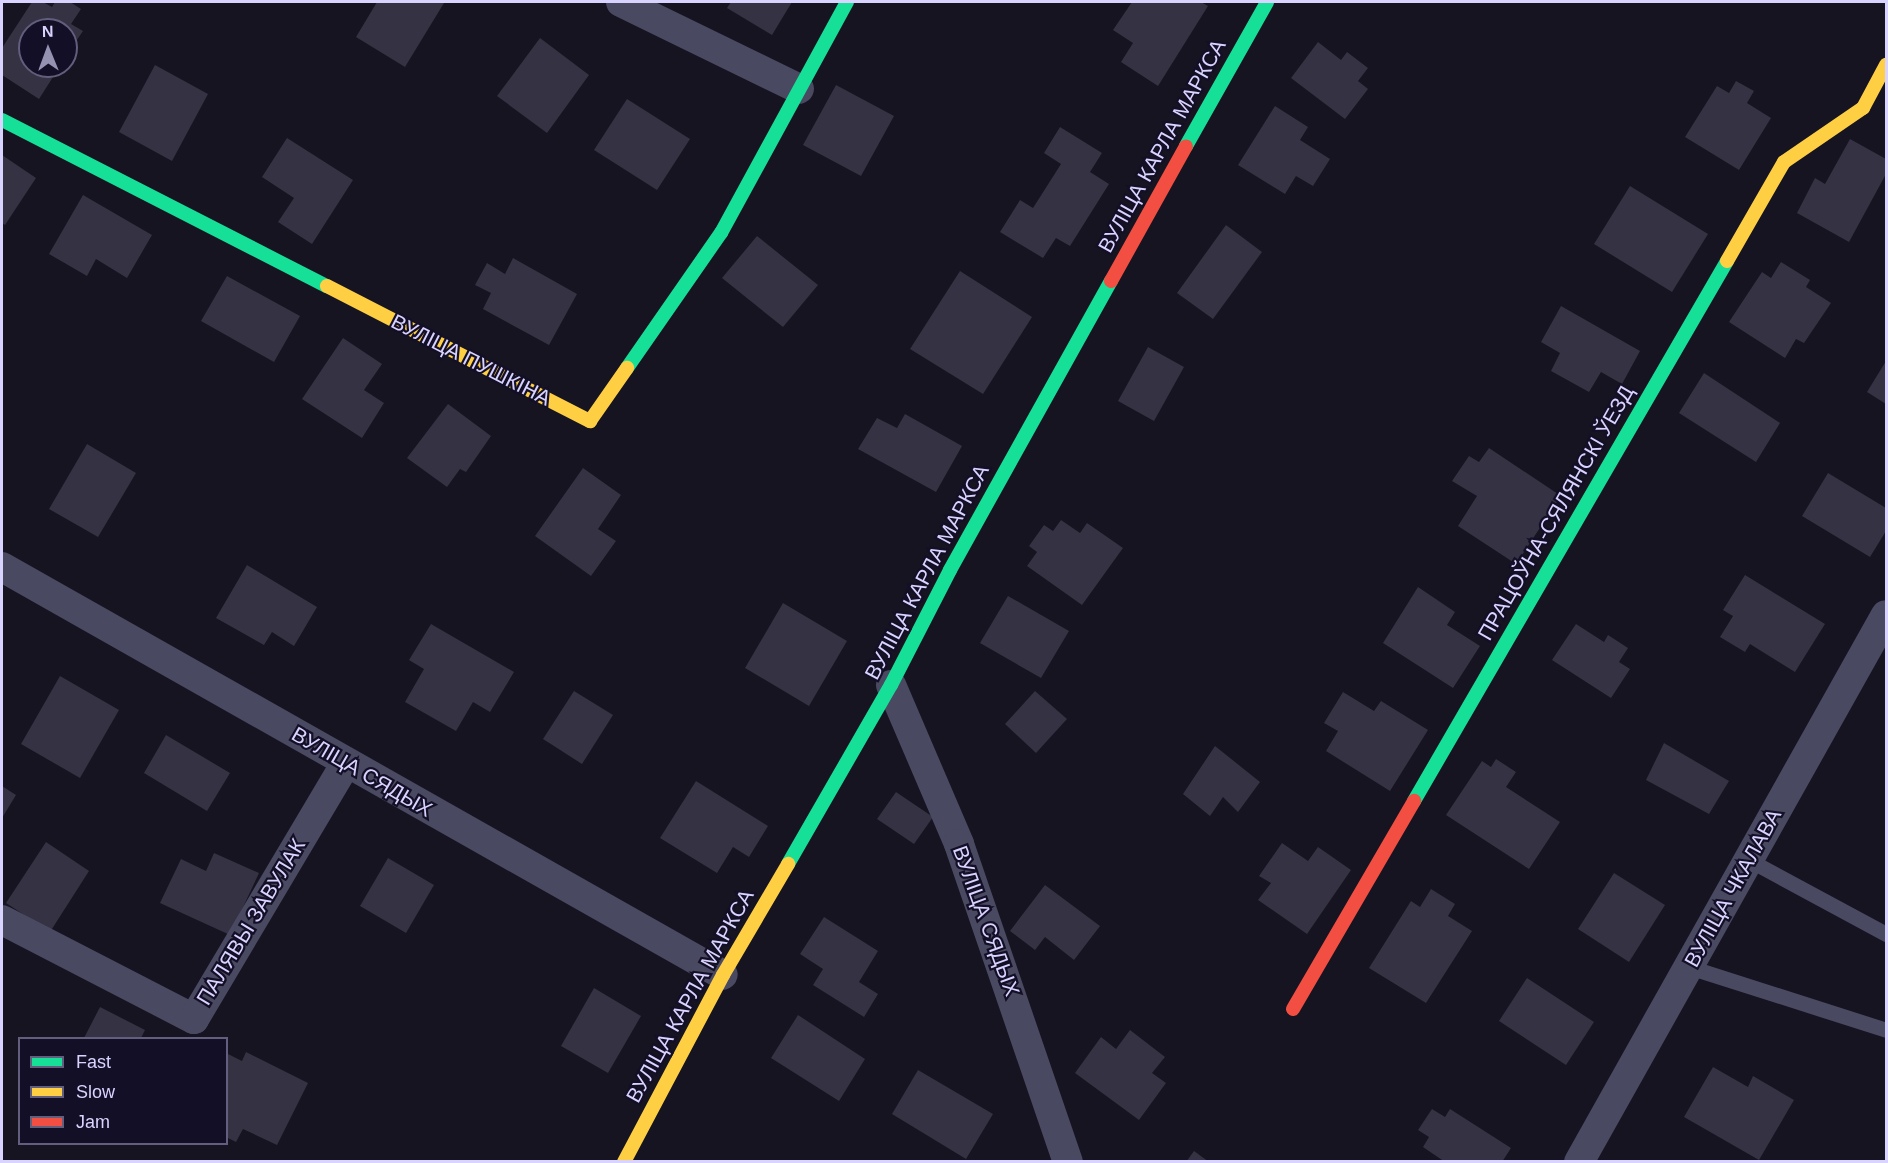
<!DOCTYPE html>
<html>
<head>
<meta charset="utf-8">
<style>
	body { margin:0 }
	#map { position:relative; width:1888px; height:1163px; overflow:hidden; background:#161421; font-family:Arial,sans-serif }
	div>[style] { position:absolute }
	.building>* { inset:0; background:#343243 }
	.lane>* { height:15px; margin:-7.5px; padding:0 7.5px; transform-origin:7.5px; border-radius:7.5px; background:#4a4962 }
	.street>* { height:30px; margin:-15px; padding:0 15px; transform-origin:15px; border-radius:15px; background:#4a4962 }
	.fast>* { height:14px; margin:-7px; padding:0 7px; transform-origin:7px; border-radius:7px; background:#16e098 }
	.slow>* { height:14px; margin:-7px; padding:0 7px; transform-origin:7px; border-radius:7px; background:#ffcf43 }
	.jam>* { height:14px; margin:-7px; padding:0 7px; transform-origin:7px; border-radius:7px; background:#f24e42 }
	span { translate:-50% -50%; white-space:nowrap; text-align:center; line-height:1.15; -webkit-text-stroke:4.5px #130f26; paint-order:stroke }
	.street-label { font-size:21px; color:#d9d4ff }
	.frame { position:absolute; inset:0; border:3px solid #d9d4ff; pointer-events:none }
	.legend { position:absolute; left:18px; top:1037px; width:210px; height:108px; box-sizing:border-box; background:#130f26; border:2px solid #625e7d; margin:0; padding:8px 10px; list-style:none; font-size:18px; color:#d9d4ff }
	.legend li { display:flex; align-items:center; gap:12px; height:30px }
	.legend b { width:30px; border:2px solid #625e7d }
	.north { position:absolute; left:18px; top:18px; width:60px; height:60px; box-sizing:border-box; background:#130f26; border:2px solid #625e7d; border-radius:50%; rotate:359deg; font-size:16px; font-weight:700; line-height:24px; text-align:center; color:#d9d4ff }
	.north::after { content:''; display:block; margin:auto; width:21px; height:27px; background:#9591b1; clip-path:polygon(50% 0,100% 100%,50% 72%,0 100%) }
</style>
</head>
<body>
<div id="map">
	<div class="building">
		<i style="clip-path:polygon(32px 2px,43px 2px,52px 7px,55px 2px,70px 2px,81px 9px,71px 24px,83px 31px,66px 56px,66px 30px,30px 30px,30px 66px,60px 66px,39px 99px,2px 75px,2px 48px)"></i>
		<i style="clip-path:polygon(377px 2px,444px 3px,405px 67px,356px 37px)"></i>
		<i style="clip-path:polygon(731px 2px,792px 2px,772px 35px,727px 8px)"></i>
		<i style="clip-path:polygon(1132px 2px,1201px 2px,1208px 6px,1158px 86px,1121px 62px,1133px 43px,1113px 30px)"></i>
		<i style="clip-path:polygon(540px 38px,589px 75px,547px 133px,497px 96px)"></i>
		<i style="clip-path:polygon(1318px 42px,1341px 60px,1347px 52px,1368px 68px,1358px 81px,1368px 89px,1345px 119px,1291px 78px)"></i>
		<i style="clip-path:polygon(155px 65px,208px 94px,172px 161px,119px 132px)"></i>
		<i style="clip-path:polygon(1736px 81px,1754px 91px,1747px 103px,1771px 118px,1739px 170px,1685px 137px,1717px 86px,1729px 93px)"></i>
		<i style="clip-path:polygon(836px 85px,894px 116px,861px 176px,803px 145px)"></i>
		<i style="clip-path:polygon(627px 99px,690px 139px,657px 190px,594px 150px)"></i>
		<i style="clip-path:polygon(1275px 106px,1308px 127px,1300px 140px,1330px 159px,1313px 186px,1296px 176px,1285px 194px,1238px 165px)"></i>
		<i style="clip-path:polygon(1060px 127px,1102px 153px,1090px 172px,1109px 184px,1070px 246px,1056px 238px,1043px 258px,1000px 232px,1020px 200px,1033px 208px,1061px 164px,1044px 153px)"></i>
		<i style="clip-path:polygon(287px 138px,353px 180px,312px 244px,278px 222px,294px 198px,262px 177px)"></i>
		<i style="clip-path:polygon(1850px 139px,1886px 159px,1886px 174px,1849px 242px,1797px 213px,1815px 178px,1825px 184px)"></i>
		<i style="clip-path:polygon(2px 155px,36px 178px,5px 225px,2px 223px)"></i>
		<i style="clip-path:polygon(1630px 186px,1708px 234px,1672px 292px,1594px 244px)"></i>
		<i style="clip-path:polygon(83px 195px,152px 235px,127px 278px,96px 259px,87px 276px,49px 254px)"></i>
		<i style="clip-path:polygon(1226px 225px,1262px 252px,1213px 319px,1177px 293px)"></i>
		<i style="clip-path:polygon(757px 236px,818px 285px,783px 327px,722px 278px)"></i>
		<i style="clip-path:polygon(513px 258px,577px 294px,549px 345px,483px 309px,491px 293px,475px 285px,487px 263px,505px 274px)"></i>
		<i style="clip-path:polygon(1781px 262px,1810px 280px,1806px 287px,1831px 303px,1804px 343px,1796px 339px,1785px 358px,1729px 322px,1762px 272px,1771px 278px)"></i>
		<i style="clip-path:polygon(960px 271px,1032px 317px,983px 394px,910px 349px)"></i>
		<i style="clip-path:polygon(227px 276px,300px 316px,274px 362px,201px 321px)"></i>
		<i style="clip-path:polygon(1561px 306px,1640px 351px,1622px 384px,1601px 372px,1589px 392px,1551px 371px,1560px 353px,1541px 342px)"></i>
		<i style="clip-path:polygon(343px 338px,382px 364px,364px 390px,384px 403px,362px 438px,302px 399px)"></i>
		<i style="clip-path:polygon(1148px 347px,1184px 367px,1154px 421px,1118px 401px)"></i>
		<i style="clip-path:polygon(1886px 361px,1886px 404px,1867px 392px)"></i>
		<i style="clip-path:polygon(1704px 373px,1780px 423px,1756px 462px,1679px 413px)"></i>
		<i style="clip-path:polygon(448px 404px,491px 436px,466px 472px,460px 469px,447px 487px,407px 458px)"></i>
		<i style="clip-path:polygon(905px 414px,962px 446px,936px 492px,858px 449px,877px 418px,897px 428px)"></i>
		<i style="clip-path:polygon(87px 444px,136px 473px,98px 537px,49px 509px)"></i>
		<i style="clip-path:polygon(1489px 448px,1561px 496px,1516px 564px,1458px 526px,1477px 496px,1452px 481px,1469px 456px,1479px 462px)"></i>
		<i style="clip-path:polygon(583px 468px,621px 495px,598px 529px,616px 541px,591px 576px,535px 536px)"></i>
		<i style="clip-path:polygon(1828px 473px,1886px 508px,1886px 531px,1870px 557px,1802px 516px)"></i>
		<i style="clip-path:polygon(1061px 520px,1080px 533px,1087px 523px,1123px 548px,1082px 605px,1027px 566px,1037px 552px,1029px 546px,1044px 525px,1053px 531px)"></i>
		<i style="clip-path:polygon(247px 565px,317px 607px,294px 646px,272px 632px,264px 645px,216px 618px)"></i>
		<i style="clip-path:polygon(1745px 575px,1825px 624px,1795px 672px,1750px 644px,1745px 652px,1720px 637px,1733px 616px,1723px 610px)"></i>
		<i style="clip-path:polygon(1418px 587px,1455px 612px,1447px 625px,1480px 646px,1453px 688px,1383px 643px)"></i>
		<i style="clip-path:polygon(1008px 596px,1069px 631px,1041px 678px,980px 643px)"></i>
		<i style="clip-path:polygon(783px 603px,847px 641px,809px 706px,745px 668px)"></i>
		<i style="clip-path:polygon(431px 624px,514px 672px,490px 712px,473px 702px,456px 731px,405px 702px,424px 669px,409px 660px)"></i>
		<i style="clip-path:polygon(1576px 624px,1604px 642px,1608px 635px,1628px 648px,1619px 662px,1630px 669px,1611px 698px,1552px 660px)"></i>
		<i style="clip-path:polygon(60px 676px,119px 710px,80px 778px,21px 744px)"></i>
		<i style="clip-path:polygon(574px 691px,613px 715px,582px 764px,543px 739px)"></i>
		<i style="clip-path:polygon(1035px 691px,1067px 719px,1036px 753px,1005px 724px)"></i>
		<i style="clip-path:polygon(1343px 692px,1374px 711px,1381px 701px,1428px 730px,1390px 791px,1326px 751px,1338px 731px,1324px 723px)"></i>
		<i style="clip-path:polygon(166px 735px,230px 773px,207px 811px,144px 773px)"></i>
		<i style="clip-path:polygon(1664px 743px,1729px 781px,1709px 814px,1646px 780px)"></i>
		<i style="clip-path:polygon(1215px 746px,1260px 782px,1238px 812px,1223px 797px,1210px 816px,1183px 794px)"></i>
		<i style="clip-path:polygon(1496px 759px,1516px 772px,1506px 787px,1560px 822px,1529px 869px,1446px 815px,1482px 761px,1491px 767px)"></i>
		<i style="clip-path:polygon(696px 781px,768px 826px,749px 857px,733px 847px,717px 873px,660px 838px)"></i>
		<i style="clip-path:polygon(2px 786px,16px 795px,2px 818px)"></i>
		<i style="clip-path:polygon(896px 792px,933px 817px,914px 844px,877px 819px)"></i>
		<i style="clip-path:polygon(46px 842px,89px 871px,50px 932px,6px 903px)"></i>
		<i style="clip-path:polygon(1282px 843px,1308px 861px,1318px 847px,1351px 870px,1307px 934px,1258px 900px,1271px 883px,1259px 876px)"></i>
		<i style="clip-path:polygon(214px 853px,259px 873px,230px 935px,160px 903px,181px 859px,206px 871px)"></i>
		<i style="clip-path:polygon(388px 858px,434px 885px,406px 933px,360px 906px)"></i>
		<i style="clip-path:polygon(1614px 873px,1665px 905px,1629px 962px,1578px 929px)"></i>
		<i style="clip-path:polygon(1045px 885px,1100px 926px,1074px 960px,1045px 937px,1035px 950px,1010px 931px)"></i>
		<i style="clip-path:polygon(1431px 889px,1455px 904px,1448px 916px,1472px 931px,1426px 1003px,1369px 968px,1411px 901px,1420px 907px)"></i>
		<i style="clip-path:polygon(824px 917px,878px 951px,859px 982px,878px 994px,864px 1017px,813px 985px,823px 969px,800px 954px)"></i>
		<i style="clip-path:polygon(1527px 978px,1594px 1022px,1566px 1065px,1499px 1021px)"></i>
		<i style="clip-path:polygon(594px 988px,641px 1016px,608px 1073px,561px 1046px)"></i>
		<i style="clip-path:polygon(100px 1007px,145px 1030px,141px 1038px,84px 1038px)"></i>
		<i style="clip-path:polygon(798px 1015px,865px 1059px,839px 1101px,771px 1058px)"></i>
		<i style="clip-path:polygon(1130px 1030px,1165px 1057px,1152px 1073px,1166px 1083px,1139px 1120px,1075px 1073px,1101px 1037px,1116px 1049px)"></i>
		<i style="clip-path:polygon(246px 1052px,308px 1083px,277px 1145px,243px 1129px,236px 1142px,226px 1137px,226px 1057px,228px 1054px,242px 1061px)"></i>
		<i style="clip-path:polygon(1713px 1067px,1748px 1087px,1753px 1076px,1794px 1100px,1759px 1160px,1684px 1117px)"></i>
		<i style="clip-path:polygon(918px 1070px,993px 1114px,966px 1159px,892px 1114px)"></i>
		<i style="clip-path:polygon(1432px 1109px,1445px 1117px,1450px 1109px,1511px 1148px,1502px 1162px,1445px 1162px,1423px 1147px,1429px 1137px,1418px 1130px)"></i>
		<i style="clip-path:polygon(1194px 1151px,1209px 1162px,1186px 1162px)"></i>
	</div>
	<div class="lane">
		<i style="left:1749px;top:860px;width:156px;rotate:28.4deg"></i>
		<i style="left:1689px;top:967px;width:207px;rotate:17.7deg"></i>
	</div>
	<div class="street">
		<i style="left:621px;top:2px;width:198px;rotate:26deg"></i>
		<i style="left:2px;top:567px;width:828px;rotate:29.5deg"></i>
		<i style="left:891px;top:685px;width:173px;rotate:66.8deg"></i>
		<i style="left:959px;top:844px;width:336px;rotate:71.1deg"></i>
		<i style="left:2px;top:920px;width:216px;rotate:27.3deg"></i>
		<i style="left:194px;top:1019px;width:298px;rotate:-59.3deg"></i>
		<i style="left:1579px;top:1162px;width:627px;rotate:-60.7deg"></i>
	</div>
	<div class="fast">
		<i style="left:2px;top:120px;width:365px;rotate:27.1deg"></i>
		<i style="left:1186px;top:146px;width:165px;rotate:-60.6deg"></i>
		<i style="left:627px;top:368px;width:165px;rotate:-55.2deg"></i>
		<i style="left:721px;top:233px;width:263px;rotate:-61.4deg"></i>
		<i style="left:1414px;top:801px;width:624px;rotate:-59.9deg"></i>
		<i style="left:788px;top:864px;width:207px;rotate:-60.1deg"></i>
		<i style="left:891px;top:685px;width:129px;rotate:-62.8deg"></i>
		<i style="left:950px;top:570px;width:331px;rotate:-60.9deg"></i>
	</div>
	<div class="slow">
		<i style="left:1727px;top:261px;width:114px;rotate:-60.1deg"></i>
		<i style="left:1784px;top:162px;width:96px;rotate:-34.4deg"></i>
		<i style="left:1863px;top:108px;width:49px;rotate:-61.9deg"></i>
		<i style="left:327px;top:286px;width:296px;rotate:27.2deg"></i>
		<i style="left:590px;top:421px;width:65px;rotate:-55.1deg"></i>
		<i style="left:624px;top:1162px;width:212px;rotate:-62.1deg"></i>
		<i style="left:723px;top:975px;width:129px;rotate:-59.6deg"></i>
	</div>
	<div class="jam">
		<i style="left:1111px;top:281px;width:154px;rotate:-60.9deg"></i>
		<i style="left:1293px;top:1009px;width:241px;rotate:-59.8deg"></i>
	</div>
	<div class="street-label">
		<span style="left:1162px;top:146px;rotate:-61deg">ВУЛІЦА КАРЛА МАРКСА</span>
		<span style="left:471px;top:360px;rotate:27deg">ВУЛІЦА ПУШКІНА</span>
		<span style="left:1556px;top:513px;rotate:-60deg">ПРАЦОЎНА-СЯЛЯНСКІ ЎЕЗД</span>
		<span style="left:927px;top:572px;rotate:-62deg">ВУЛІЦА КАРЛА МАРКСА</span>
		<span style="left:362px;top:772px;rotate:30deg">ВУЛІЦА СЯДЫХ</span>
		<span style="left:1733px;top:888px;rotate:-61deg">ВУЛІЦА ЧКАЛАВА</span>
		<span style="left:986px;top:921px;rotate:70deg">ВУЛІЦА СЯДЫХ</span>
		<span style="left:251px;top:922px;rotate:-59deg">ПАЛЯВЫ ЗАВУЛАК</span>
		<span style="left:690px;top:996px;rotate:-61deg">ВУЛІЦА КАРЛА МАРКСА</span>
	</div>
	<div class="frame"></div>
	<ul class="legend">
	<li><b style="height:8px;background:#16e098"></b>Fast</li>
	<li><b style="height:8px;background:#ffcf43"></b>Slow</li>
	<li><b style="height:8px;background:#f24e42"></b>Jam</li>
	</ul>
	<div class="north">N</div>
</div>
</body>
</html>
